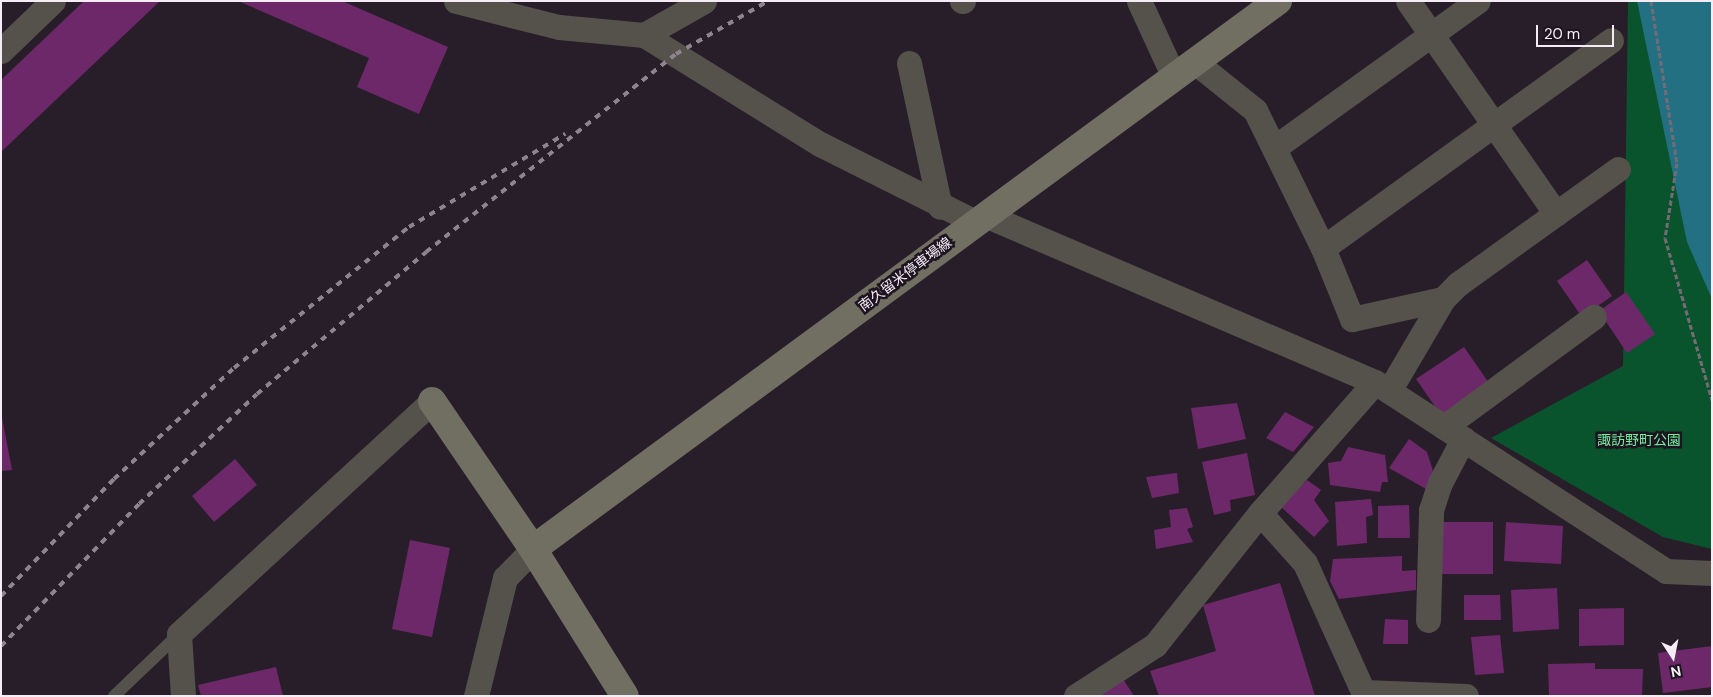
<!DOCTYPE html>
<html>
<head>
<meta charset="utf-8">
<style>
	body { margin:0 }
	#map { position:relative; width:1713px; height:697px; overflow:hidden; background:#281e2a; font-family:"DM Sans","Noto Sans JP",sans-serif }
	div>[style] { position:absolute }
	.green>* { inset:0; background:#09542c }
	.water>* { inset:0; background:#227081 }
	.building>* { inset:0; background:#6d2869 }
	.path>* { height:3px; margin-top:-1.5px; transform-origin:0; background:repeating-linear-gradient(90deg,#746b76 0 5px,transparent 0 7.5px) }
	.lane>* { height:12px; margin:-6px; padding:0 6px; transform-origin:6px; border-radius:6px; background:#54524b }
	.street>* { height:25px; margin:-12.5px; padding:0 12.5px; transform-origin:12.5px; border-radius:12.5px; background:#54524b }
	.secondary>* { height:28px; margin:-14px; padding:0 14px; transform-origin:14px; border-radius:14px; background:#716e62 }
	.rail>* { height:4px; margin-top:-2px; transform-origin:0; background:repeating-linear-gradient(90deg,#8c848e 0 6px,transparent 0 12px) }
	span { translate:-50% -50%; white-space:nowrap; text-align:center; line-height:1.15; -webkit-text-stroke:5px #1e1420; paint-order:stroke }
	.street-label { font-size:14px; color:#f4edf6 }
	.park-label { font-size:14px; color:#72f0a0 }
	.frame { position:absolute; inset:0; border:2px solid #f4edf6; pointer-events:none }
	.north { position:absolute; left:1648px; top:632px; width:50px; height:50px; -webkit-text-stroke:4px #1e1420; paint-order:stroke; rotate:169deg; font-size:14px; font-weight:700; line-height:20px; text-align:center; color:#f4edf6 }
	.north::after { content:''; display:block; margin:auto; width:18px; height:22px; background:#f4edf6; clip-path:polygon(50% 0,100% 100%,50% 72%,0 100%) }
	.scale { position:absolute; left:1536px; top:25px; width:78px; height:22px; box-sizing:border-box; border:2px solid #f4edf6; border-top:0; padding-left:6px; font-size:15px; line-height:18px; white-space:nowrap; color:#f4edf6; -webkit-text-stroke:4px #1e1420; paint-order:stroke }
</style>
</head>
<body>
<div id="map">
	<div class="green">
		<i style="clip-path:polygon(1628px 1px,1712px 1px,1712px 549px,1663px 537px,1491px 438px,1623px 366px)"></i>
	</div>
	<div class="water">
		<i style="clip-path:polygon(1637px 1px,1712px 1px,1712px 299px,1687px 242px)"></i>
	</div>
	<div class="building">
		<i style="clip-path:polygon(84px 1px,160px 1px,1px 152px,1px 80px)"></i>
		<i style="clip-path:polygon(238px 1px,342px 1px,448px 47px,419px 114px,357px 87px,369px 58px)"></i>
		<i style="clip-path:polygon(1587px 260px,1612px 296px,1582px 317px,1557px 281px)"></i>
		<i style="clip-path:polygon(1626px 292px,1655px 334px,1627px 353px,1599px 311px)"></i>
		<i style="clip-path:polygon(1464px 347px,1491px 386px,1443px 418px,1416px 379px)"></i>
		<i style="clip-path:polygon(1237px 403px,1246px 439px,1198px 449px,1191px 408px)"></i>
		<i style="clip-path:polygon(1px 412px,12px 470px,1px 471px)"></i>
		<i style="clip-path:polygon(1285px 412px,1314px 427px,1293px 452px,1266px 438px)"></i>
		<i style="clip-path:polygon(1409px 439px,1427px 452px,1433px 471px,1426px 489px,1389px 468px)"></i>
		<i style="clip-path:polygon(1348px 447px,1385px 455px,1388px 482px,1382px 482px,1380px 492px,1330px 485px,1328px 463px,1341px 461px)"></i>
		<i style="clip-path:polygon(1247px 453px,1255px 495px,1230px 500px,1231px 511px,1214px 515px,1202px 462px)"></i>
		<i style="clip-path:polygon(235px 459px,257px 485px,214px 522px,192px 496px)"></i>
		<i style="clip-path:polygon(1177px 473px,1179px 493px,1152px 498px,1146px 477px)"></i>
		<i style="clip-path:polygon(1307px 480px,1321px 490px,1314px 500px,1329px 521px,1314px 537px,1280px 506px)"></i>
		<i style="clip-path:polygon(1371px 499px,1373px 515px,1366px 517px,1367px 543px,1337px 546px,1335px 502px)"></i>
		<i style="clip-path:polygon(1409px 505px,1410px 538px,1378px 538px,1378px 506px)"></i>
		<i style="clip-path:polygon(1187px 508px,1193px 527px,1187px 529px,1193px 542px,1156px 549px,1154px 530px,1171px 527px,1169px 510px)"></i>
		<i style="clip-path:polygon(1435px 522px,1493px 522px,1493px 574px,1436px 574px)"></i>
		<i style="clip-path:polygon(1506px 522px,1563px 526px,1561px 564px,1504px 561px)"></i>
		<i style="clip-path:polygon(410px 540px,450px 548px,432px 637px,392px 629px)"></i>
		<i style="clip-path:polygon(1402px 556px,1402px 571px,1416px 570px,1416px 590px,1339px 599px,1330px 581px,1333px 559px)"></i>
		<i style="clip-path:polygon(1280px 583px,1315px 696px,1159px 696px,1150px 671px,1216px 651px,1203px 605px)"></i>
		<i style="clip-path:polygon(1557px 588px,1559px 629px,1513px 632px,1511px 590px)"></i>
		<i style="clip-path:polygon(1464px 595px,1500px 595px,1501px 620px,1464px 620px)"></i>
		<i style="clip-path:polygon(1624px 608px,1624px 645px,1579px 646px,1579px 609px)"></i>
		<i style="clip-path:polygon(1385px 619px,1408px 620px,1408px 644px,1383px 644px)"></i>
		<i style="clip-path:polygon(1500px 635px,1504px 673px,1475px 675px,1471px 637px)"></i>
		<i style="clip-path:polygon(1712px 646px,1712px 687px,1663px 693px,1658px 653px)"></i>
		<i style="clip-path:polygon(1595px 663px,1595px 669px,1643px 669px,1642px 696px,1549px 696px,1548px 664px)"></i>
		<i style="clip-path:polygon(276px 667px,283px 696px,201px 696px,198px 685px)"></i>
		<i style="clip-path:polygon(1123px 679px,1134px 696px,1091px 696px)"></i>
	</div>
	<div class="path">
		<i style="left:1651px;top:1px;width:164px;rotate:80.9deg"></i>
		<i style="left:1677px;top:163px;width:76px;rotate:99.1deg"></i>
		<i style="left:1665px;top:238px;width:169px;rotate:73.8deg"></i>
	</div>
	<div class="lane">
		<i style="left:114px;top:696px;width:90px;rotate:-43.6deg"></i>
	</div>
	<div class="street">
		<i style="left:456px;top:1px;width:106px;rotate:14.2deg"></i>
		<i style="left:559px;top:27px;width:85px;rotate:5.4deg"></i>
		<i style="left:644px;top:35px;width:207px;rotate:31.8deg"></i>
		<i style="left:820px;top:144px;width:174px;rotate:26.7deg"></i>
		<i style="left:962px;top:1px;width:1px"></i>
		<i style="left:1139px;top:1px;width:84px;rotate:65.3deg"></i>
		<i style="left:1408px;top:1px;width:259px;rotate:55.2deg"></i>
		<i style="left:644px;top:35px;width:69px;rotate:-29.5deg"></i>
		<i style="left:1px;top:51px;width:72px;rotate:-43.9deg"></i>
		<i style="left:1195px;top:62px;width:77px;rotate:38.7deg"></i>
		<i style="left:1255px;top:110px;width:154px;rotate:63.8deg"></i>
		<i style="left:1323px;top:248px;width:77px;rotate:67.8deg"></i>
		<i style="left:1352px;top:319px;width:93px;rotate:-12.4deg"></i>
		<i style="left:909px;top:63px;width:147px;rotate:77.9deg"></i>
		<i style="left:1274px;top:148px;width:251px;rotate:-35.8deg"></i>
		<i style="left:985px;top:215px;width:424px;rotate:23.2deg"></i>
		<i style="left:1375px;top:382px;width:347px;rotate:33deg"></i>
		<i style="left:1666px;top:571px;width:46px;rotate:2.5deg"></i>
		<i style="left:1323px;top:248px;width:355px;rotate:-35.8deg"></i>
		<i style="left:1389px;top:391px;width:107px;rotate:-59.6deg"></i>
		<i style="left:1443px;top:299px;width:21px;rotate:-45deg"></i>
		<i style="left:1458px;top:284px;width:197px;rotate:-35.7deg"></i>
		<i style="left:1444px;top:427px;width:186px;rotate:-36.3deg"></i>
		<i style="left:1260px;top:513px;width:67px;rotate:48deg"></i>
		<i style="left:1305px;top:563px;width:146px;rotate:65.7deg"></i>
		<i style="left:1428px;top:620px;width:110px;rotate:-88.4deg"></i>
		<i style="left:1431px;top:510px;width:28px;rotate:-72deg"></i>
		<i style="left:1440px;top:483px;width:50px;rotate:-62.4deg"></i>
		<i style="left:1364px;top:692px;width:102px;rotate:2.2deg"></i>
		<i style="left:183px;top:696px;width:62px;rotate:-93.7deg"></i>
		<i style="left:179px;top:634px;width:344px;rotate:-42.6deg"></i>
		<i style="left:476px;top:696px;width:122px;rotate:-76.2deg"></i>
		<i style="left:505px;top:578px;width:40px;rotate:-46deg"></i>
		<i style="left:1076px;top:696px;width:94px;rotate:-32.8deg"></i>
		<i style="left:1155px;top:645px;width:169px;rotate:-51.5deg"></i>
		<i style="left:1260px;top:513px;width:174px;rotate:-48.7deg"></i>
	</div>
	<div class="secondary">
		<i style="left:432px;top:401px;width:179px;rotate:55.7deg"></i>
		<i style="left:533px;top:549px;width:173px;rotate:58deg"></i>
		<i style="left:533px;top:549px;width:925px;rotate:-36.34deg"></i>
	</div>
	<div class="rail">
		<i style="left:1px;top:596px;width:163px;rotate:-46deg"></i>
		<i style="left:114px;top:479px;width:163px;rotate:-42.8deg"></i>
		<i style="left:234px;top:368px;width:225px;rotate:-38.9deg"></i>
		<i style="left:409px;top:227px;width:182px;rotate:-30.8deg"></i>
		<i style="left:1px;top:646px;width:198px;rotate:-45.8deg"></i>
		<i style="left:139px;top:504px;width:161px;rotate:-43deg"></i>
		<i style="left:257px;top:394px;width:221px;rotate:-40deg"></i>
		<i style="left:426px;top:252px;width:319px;rotate:-38.4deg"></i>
		<i style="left:676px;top:54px;width:106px;rotate:-29.9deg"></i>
	</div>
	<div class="street-label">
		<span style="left:905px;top:274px;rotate:-37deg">南久留米停車場線</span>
	</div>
	<div class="park-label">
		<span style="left:1639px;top:440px">諏訪野町公園</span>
	</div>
	<div class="frame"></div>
	<div class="north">N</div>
	<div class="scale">20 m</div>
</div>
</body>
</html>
